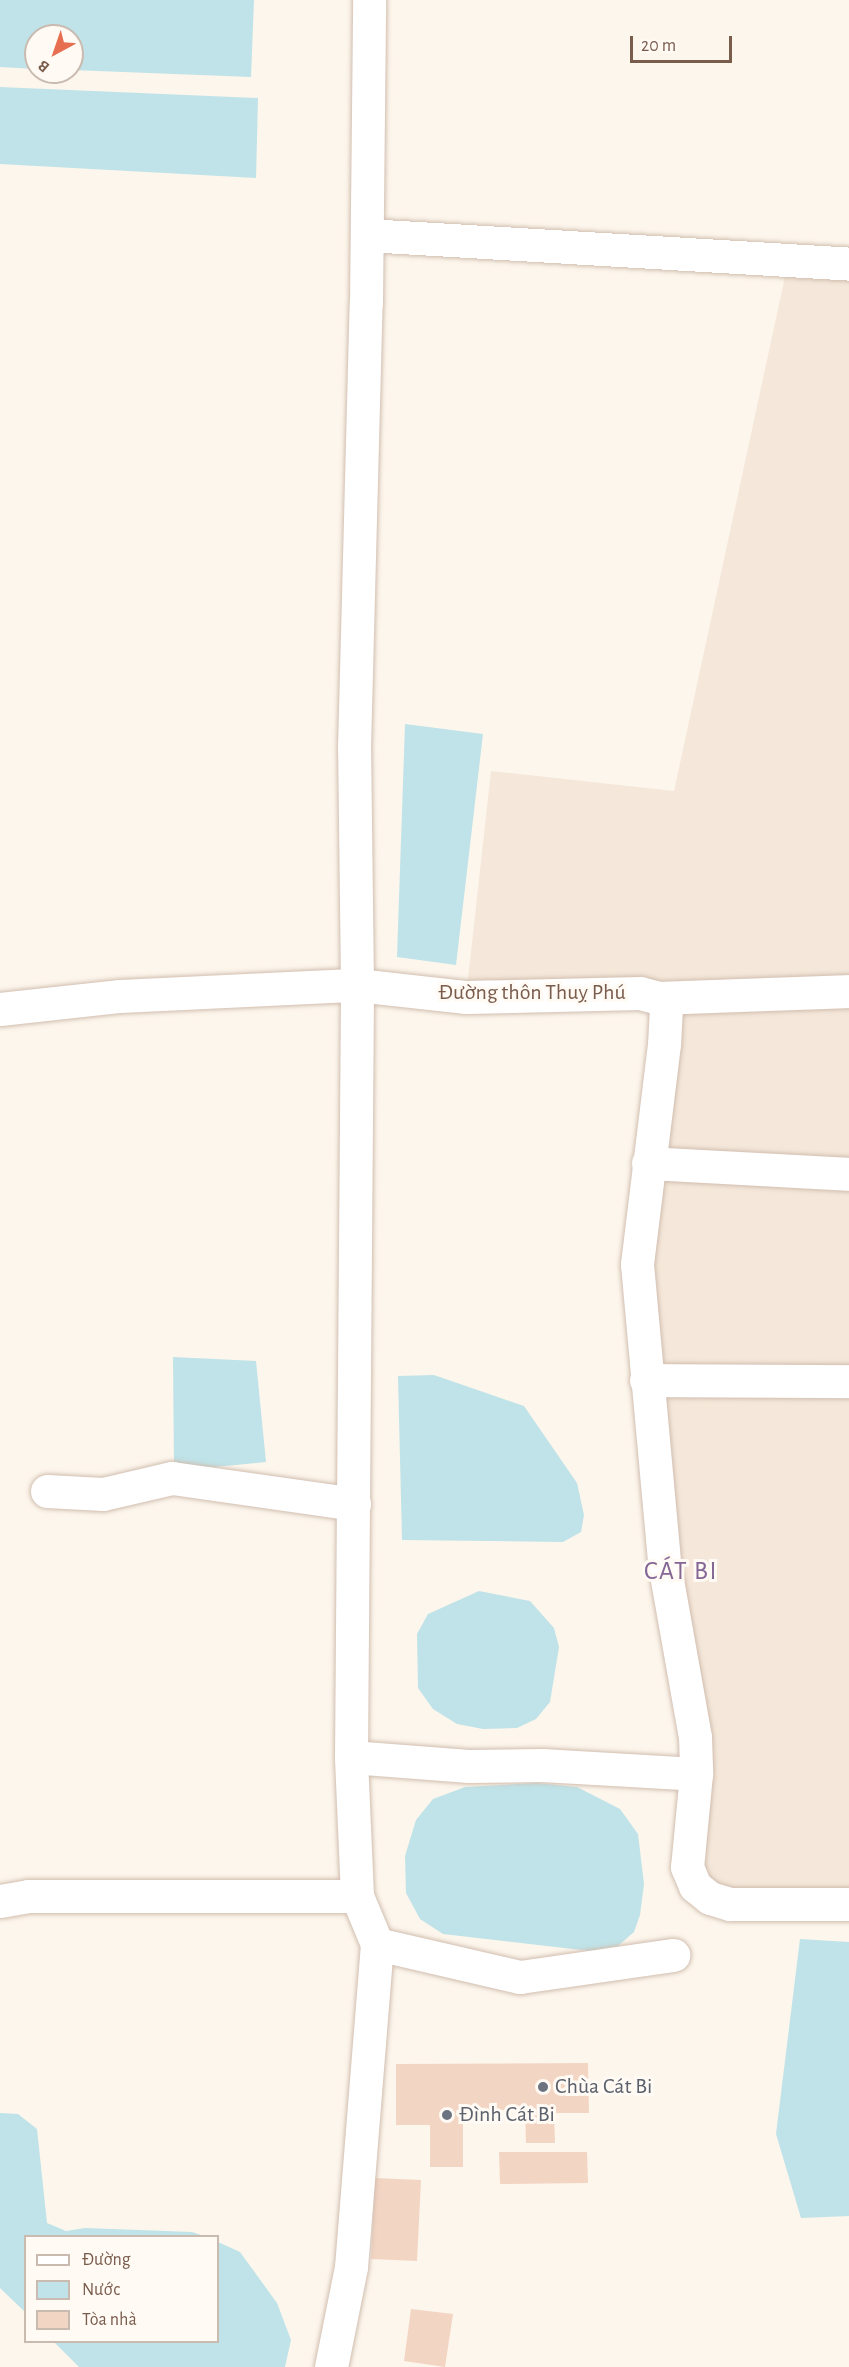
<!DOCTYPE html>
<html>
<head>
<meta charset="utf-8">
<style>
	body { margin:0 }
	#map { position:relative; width:849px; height:2367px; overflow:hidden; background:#fdf6ec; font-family:"Alegreya Sans",sans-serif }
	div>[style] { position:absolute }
	.residential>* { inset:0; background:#f5e8da }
	.water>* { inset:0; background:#bfe3e8 }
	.building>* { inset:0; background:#f3d5c3 }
	.roads { filter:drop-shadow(0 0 2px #d1beb0) drop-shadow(0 0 2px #d1beb0) }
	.minor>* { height:33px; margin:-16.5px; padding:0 16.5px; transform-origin:16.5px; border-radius:16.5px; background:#fff }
	.dots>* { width:16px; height:16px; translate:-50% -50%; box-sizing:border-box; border:3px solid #fffaf3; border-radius:50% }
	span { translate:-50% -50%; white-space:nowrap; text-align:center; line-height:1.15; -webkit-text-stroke:6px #fffaf3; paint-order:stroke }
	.street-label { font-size:22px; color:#7a5c4d }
	.worship-label { font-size:22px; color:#5b616d }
	.left { translate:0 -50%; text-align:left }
	.quarter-label { font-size:26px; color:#846695; letter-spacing:1.5px }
	.legend { position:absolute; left:24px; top:2235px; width:195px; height:108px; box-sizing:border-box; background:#fffaf3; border:2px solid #cabbb1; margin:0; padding:8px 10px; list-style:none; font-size:18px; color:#7a5c4d }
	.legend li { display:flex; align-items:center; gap:12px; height:30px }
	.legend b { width:30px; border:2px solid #cabbb1 }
	.north { position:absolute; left:24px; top:24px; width:60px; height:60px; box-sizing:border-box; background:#fffaf3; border:2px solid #cabbb1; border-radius:50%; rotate:220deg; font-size:16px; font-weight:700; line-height:24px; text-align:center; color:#7a5c4d }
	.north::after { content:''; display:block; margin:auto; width:21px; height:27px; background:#e76f51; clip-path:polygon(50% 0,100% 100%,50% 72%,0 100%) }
	.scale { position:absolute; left:630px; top:36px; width:102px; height:27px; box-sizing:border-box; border:3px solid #7a5c4d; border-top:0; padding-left:8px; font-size:18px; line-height:21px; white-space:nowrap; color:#7a5c4d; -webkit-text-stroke:4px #fffaf3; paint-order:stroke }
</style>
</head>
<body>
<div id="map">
	<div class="residential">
		<i style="clip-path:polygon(789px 258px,849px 264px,849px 1905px,695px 1886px,696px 1774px,646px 1380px,666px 1007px,466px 997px,491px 771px,674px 791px)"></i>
	</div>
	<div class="water">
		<i style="clip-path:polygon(0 0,254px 0,251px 77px,72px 70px,72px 36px,36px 36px,36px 69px,0 67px)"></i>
		<i style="clip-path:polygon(0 87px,258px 98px,256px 178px,0 164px)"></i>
		<i style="clip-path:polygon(405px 724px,483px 734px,456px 965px,397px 957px)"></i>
		<i style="clip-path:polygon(173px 1357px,256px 1361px,266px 1462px,174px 1471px)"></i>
		<i style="clip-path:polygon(434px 1375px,524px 1406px,577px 1483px,584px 1515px,581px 1532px,563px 1542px,402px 1540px,398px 1376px)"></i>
		<i style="clip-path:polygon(479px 1591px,530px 1601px,554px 1628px,559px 1647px,550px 1702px,536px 1719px,517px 1728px,483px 1729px,457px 1724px,433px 1709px,418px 1688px,417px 1634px,428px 1614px)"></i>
		<i style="clip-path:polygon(537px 1783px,577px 1787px,620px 1809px,638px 1834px,644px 1884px,640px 1915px,634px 1932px,618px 1946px,590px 1951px,443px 1934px,420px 1919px,406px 1893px,405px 1856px,416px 1820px,433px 1799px,465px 1787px)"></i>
		<i style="clip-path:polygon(800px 1939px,849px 1942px,849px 2216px,801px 2218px,776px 2134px)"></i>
		<i style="clip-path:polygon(0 2113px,18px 2114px,37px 2129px,47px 2223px,66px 2231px,85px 2228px,192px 2232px,204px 2236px,26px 2236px,25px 2312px,0 2288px)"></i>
		<i style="clip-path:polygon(218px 2242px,240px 2252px,277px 2303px,291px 2340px,285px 2367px,79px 2367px,54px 2342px,218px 2342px)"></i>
	</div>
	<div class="building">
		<i style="clip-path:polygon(588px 2063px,589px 2113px,554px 2113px,555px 2143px,526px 2143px,525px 2110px,498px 2110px,497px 2120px,463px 2120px,463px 2167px,430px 2167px,430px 2125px,396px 2125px,396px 2064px)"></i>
		<i style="clip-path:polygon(499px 2152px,587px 2152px,588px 2183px,500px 2184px)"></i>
		<i style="clip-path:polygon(375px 2178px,421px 2180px,417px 2261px,371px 2259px)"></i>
		<i style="clip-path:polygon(411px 2309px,453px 2314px,445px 2367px,404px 2361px)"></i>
	</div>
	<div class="roads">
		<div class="minor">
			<i style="left:367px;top:235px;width:483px;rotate:3.4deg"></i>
			<i style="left:659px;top:998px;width:190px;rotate:-2.1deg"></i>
			<i style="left:0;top:1009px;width:121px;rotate:-6.2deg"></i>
			<i style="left:120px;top:996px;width:237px;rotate:-2.7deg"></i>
			<i style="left:357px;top:985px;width:110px;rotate:6.3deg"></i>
			<i style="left:466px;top:997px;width:174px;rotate:-1.3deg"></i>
			<i style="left:640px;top:993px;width:20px;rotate:15deg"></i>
			<i style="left:659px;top:998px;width:11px;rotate:52deg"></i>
			<i style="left:666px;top:1007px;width:37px;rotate:93deg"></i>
			<i style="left:664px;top:1044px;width:222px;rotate:97deg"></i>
			<i style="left:637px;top:1264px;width:300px;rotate:84.8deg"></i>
			<i style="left:664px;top:1563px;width:177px;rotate:79.9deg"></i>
			<i style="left:695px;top:1737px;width:37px;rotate:88deg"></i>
			<i style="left:696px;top:1774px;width:93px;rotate:95.5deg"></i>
			<i style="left:687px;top:1867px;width:21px;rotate:67deg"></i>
			<i style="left:695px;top:1886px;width:19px;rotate:39deg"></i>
			<i style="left:710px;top:1898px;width:21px;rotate:17deg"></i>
			<i style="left:730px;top:1904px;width:119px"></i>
			<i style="left:648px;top:1163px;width:201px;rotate:3.1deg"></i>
			<i style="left:646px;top:1380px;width:203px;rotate:0.3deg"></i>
			<i style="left:47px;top:1491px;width:56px;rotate:3.1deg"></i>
			<i style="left:103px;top:1494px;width:71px;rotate:-13.1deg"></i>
			<i style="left:172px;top:1478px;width:184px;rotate:8.1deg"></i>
			<i style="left:351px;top:1757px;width:118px;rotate:4.4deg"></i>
			<i style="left:469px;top:1766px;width:73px;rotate:-0.8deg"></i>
			<i style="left:542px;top:1765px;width:154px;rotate:3.3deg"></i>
			<i style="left:0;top:1901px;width:28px;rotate:-10deg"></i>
			<i style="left:28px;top:1896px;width:329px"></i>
			<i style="left:377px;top:1944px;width:147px;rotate:13deg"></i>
			<i style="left:520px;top:1977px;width:155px;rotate:-8.2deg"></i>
			<i style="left:331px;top:2367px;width:102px;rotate:-78.7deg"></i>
			<i style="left:351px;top:2267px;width:324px;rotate:-85.4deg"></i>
			<i style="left:377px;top:1944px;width:52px;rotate:-112.6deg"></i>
			<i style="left:357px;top:1896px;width:139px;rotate:-92.5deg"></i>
			<i style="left:351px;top:1757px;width:772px;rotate:-89.55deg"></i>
			<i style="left:357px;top:985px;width:237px;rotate:-90.7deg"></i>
			<i style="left:354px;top:748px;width:445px;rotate:-88.5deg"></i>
			<i style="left:366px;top:303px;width:303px;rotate:-89.4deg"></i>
		</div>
	</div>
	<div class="dots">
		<i style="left:543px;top:2087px;background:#6b7280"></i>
		<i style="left:447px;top:2115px;background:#6b7280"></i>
	</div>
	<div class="street-label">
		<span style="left:532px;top:993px">Đường thôn Thuỵ Phú</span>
	</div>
	<div class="worship-label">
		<span class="left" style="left:555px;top:2087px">Chùa Cát Bi</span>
		<span class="left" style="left:459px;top:2115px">Đình Cát Bi</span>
	</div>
	<div class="quarter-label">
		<span style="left:681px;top:1572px">CÁT BI</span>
	</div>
	<ul class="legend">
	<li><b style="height:8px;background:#fff"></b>Đường</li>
	<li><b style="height:16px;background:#bfe3e8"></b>Nước</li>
	<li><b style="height:16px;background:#f3d5c3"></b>Tòa nhà</li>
	</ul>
	<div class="north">B</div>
	<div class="scale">20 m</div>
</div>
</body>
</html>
